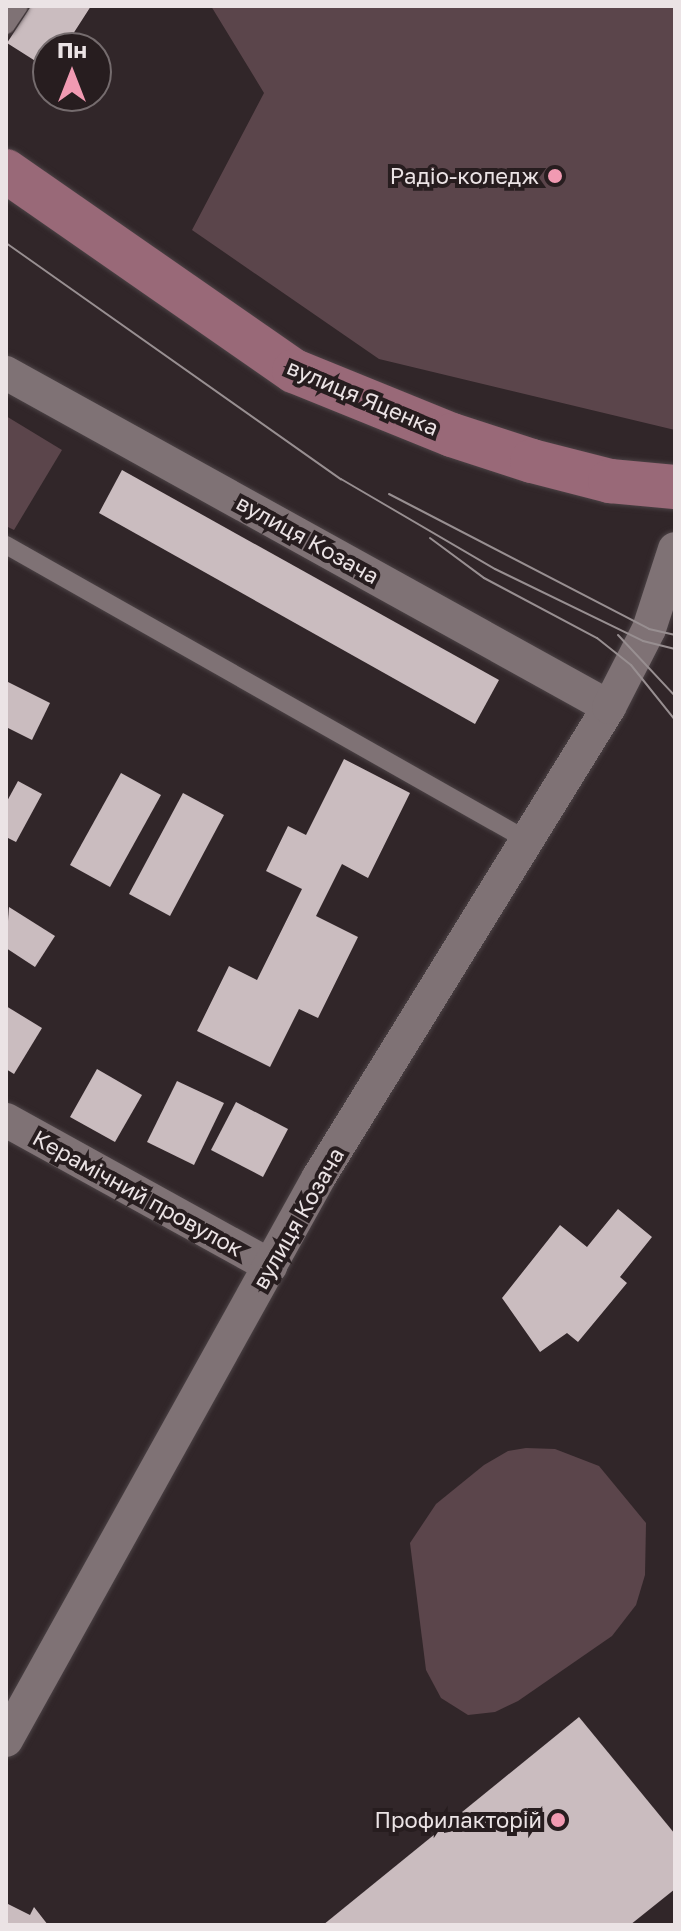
<!DOCTYPE html>
<html>
<head>
<meta charset="utf-8">
<style>
	body { margin:0 }
	#map { position:relative; width:681px; height:1931px; overflow:hidden; background:#312629; font-family:"Golos Text",sans-serif }
	div>[style] { position:absolute }
	.green>* { inset:0; background:#5b454b }
	.building>* { inset:0; background:#cabcbf }
	.roads { filter:drop-shadow(0 0 2px #4b4245) drop-shadow(0 0 2px #4b4245) }
	.service>* { height:18px; margin:-9px; padding:0 9px; transform-origin:9px; border-radius:9px; background:#7f7275 }
	.minor>* { height:34px; margin:-17px; padding:0 17px; transform-origin:17px; border-radius:17px; background:#7f7275 }
	.secondary>* { height:44px; margin:-22px; padding:0 22px; transform-origin:22px; border-radius:22px; background:#996978 }
	.tram>* { height:2px; margin:-1px; padding:0 1px; transform-origin:1px; border-radius:1px; background:#988f91 }
	.dots>* { width:22px; height:22px; translate:-50% -50%; box-sizing:border-box; border:4px solid #271d1f; border-radius:50% }
	span { translate:-50% -50%; white-space:nowrap; text-align:center; line-height:1.15; -webkit-text-stroke:8px #271d1f; paint-order:stroke }
	.poi-label { font-size:22px; color:#ebe3e5 }
	.right { translate:-100% -50%; text-align:right }
	.street-label { font-size:22px; color:#ebe3e5 }
	.frame { position:absolute; inset:0; border:8px solid #ebe3e5; pointer-events:none }
	.north { position:absolute; left:32px; top:32px; width:80px; height:80px; box-sizing:border-box; background:#271d1f; border:2px solid #756c6e; border-radius:50%; rotate:0deg; font-size:22px; font-weight:700; line-height:32px; text-align:center; color:#ebe3e5 }
	.north::after { content:''; display:block; margin:auto; width:28px; height:36px; background:#f19ab2; clip-path:polygon(50% 0,100% 100%,50% 72%,0 100%) }
</style>
</head>
<body>
<div id="map">
	<div class="green">
		<i style="clip-path:polygon(211px 6px,675px 6px,675px 430px,379px 359px,192px 230px,264px 93px)"></i>
		<i style="clip-path:polygon(6px 416px,62px 450px,14px 530px,6px 526px)"></i>
		<i style="clip-path:polygon(526px 1448px,555px 1449px,599px 1466px,646px 1523px,645px 1575px,636px 1605px,612px 1636px,518px 1701px,495px 1712px,468px 1715px,441px 1698px,426px 1670px,410px 1543px,436px 1504px,484px 1465px,508px 1451px)"></i>
	</div>
	<div class="building">
		<i style="clip-path:polygon(31px 6px,91px 6px,64px 48px,48px 48px,48px 69px,7px 43px)"></i>
		<i style="clip-path:polygon(122px 470px,499px 680px,475px 724px,99px 513px)"></i>
		<i style="clip-path:polygon(6px 681px,50px 703px,32px 740px,6px 727px)"></i>
		<i style="clip-path:polygon(344px 759px,410px 793px,368px 878px,342px 864px,316px 916px,358px 937px,318px 1018px,299px 1009px,270px 1067px,197px 1031px,229px 966px,257px 980px,302px 889px,266px 871px,288px 826px,306px 835px)"></i>
		<i style="clip-path:polygon(121px 773px,161px 795px,110px 887px,70px 865px)"></i>
		<i style="clip-path:polygon(18px 781px,42px 794px,16px 842px,6px 837px,6px 803px)"></i>
		<i style="clip-path:polygon(183px 793px,224px 815px,170px 916px,129px 894px)"></i>
		<i style="clip-path:polygon(9px 907px,55px 936px,35px 967px,6px 948px)"></i>
		<i style="clip-path:polygon(6px 1006px,42px 1028px,14px 1074px,6px 1069px)"></i>
		<i style="clip-path:polygon(97px 1069px,142px 1095px,115px 1142px,70px 1117px)"></i>
		<i style="clip-path:polygon(177px 1081px,224px 1103px,194px 1165px,147px 1142px)"></i>
		<i style="clip-path:polygon(236px 1102px,288px 1129px,263px 1177px,211px 1150px)"></i>
		<i style="clip-path:polygon(618px 1209px,652px 1237px,620px 1277px,627px 1283px,578px 1342px,567px 1333px,540px 1352px,502px 1298px,560px 1225px,587px 1247px)"></i>
		<i style="clip-path:polygon(579px 1717px,675px 1834px,675px 1889px,630px 1925px,323px 1925px)"></i>
		<i style="clip-path:polygon(6px 1903px,30px 1915px,34px 1907px,48px 1925px,6px 1925px)"></i>
	</div>
	<div class="roads">
		<div class="service">
			<i style="left:6px;top:25px;width:23px;rotate:-56deg"></i>
			<i style="left:6px;top:545px;width:596px;rotate:29.53deg"></i>
		</div>
		<div class="minor">
			<i style="left:6px;top:373px;width:689px;rotate:28.98deg"></i>
			<i style="left:6px;top:1120px;width:302px;rotate:28.9deg"></i>
			<i style="left:6px;top:1740px;width:644px;rotate:-60.93deg"></i>
			<i style="left:319px;top:1177px;width:552px;rotate:-58.32deg"></i>
			<i style="left:609px;top:707px;width:88px;rotate:-62.9deg"></i>
			<i style="left:649px;top:629px;width:84px;rotate:-72deg"></i>
		</div>
		<div class="secondary">
			<i style="left:6px;top:171px;width:351px;rotate:34.8deg"></i>
			<i style="left:294px;top:371px;width:170px;rotate:22.1deg"></i>
			<i style="left:452px;top:435px;width:84px;rotate:18deg"></i>
			<i style="left:532px;top:461px;width:81px;rotate:14.4deg"></i>
			<i style="left:610px;top:481px;width:65px;rotate:5.3deg"></i>
		</div>
	</div>
	<div class="tram">
		<i style="left:6px;top:243px;width:410px;rotate:35.2deg"></i>
		<i style="left:341px;top:479px;width:178px;rotate:30.3deg"></i>
		<i style="left:495px;top:569px;width:165px;rotate:25.9deg"></i>
		<i style="left:643px;top:641px;width:33px;rotate:14deg"></i>
		<i style="left:389px;top:494px;width:293px;rotate:27.4deg"></i>
		<i style="left:649px;top:629px;width:27px;rotate:13deg"></i>
		<i style="left:430px;top:538px;width:67px;rotate:36.5deg"></i>
		<i style="left:484px;top:578px;width:128px;rotate:28deg"></i>
		<i style="left:597px;top:638px;width:43px;rotate:38.5deg"></i>
		<i style="left:631px;top:665px;width:70px;rotate:51.3deg"></i>
		<i style="left:618px;top:635px;width:83px;rotate:46.9deg"></i>
	</div>
	<div class="dots">
		<i style="left:555px;top:176px;background:#f19ab2"></i>
		<i style="left:558px;top:1820px;background:#f19ab2"></i>
	</div>
	<div class="poi-label">
		<span class="right" style="left:539px;top:176px">Радіо-коледж</span>
		<span class="right" style="left:542px;top:1820px">Профилакторій</span>
	</div>
	<div class="street-label">
		<span style="left:363px;top:397px;rotate:23deg">вулиця Яценка</span>
		<span style="left:308px;top:539px;rotate:29deg">вулиця Козача</span>
		<span style="left:138px;top:1193px;rotate:29deg">Керамічний провулок</span>
		<span style="left:298px;top:1218px;rotate:-60deg">вулиця Козача</span>
	</div>
	<div class="frame"></div>
	<div class="north">Пн</div>
</div>
</body>
</html>
